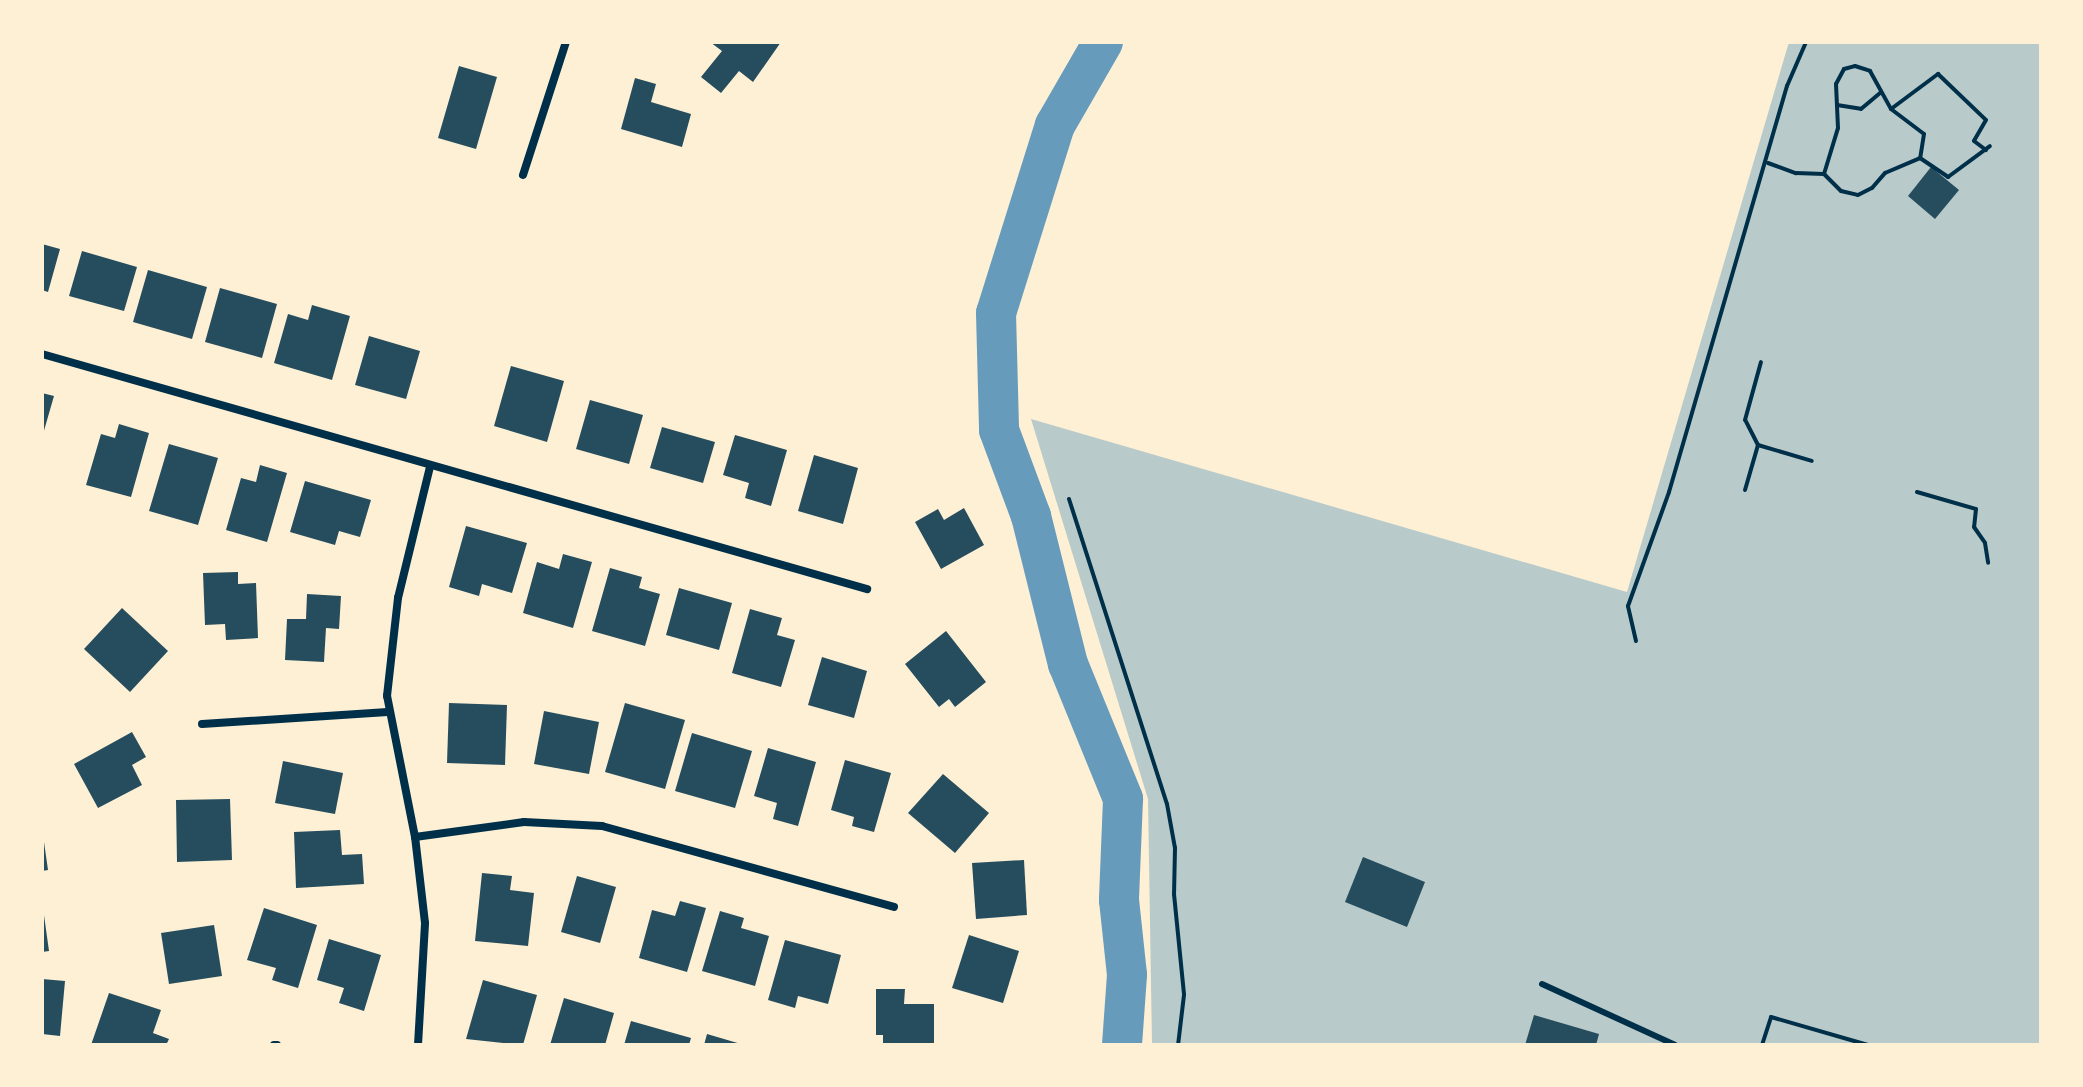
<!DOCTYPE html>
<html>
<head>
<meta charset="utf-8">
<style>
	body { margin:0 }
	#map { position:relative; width:2083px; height:1087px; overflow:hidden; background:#fdf0d5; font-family:"Public Sans",sans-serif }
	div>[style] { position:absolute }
	.green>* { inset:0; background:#b9caca }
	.river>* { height:40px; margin:-20px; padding:0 20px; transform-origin:20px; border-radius:20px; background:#669bbc }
	.building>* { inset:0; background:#264d5e }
	.path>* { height:4px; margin:-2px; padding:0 2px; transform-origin:2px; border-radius:2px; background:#003049 }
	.service>* { height:6px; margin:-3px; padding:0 3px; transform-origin:3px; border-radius:3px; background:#003049 }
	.minor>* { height:8px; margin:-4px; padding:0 4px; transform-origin:4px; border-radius:4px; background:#003049 }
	span { translate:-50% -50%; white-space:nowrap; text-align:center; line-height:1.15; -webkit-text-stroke:6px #fdf0d5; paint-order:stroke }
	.frame { position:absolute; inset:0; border:44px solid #fdf0d5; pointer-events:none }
</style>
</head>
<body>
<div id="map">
	<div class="green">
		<i style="clip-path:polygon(1789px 42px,2041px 42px,2041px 1045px,1152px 1045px,1148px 799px,1031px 419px,1627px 592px)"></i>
	</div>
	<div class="river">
		<i style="left:1103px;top:42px;width:96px;rotate:120deg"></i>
		<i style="left:1055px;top:125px;width:197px;rotate:107.4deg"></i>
		<i style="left:996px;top:313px;width:117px;rotate:88.5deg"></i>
		<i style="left:999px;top:430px;width:92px;rotate:69.6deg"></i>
		<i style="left:1031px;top:516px;width:153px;rotate:76deg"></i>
		<i style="left:1068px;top:664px;width:146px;rotate:67.8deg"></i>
		<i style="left:1123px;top:799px;width:101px;rotate:92.3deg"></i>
		<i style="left:1119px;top:900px;width:75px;rotate:83.9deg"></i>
		<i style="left:1127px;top:975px;width:70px;rotate:94.1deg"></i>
	</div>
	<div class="building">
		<i style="clip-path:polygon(710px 42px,781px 42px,753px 82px,739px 71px,721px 93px,701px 77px,722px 51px)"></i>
		<i style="clip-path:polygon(459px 66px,497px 77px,476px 149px,438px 138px)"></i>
		<i style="clip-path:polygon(635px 78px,656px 84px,651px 102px,691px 114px,682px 147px,621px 129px)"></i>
		<i style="clip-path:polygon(1931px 167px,1959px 190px,1935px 219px,1908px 196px)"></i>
		<i style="clip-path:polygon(42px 244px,60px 249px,48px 292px,42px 290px)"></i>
		<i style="clip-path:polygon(82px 251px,137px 267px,124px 311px,69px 296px)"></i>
		<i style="clip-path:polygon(148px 270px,207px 287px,192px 339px,133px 322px)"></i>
		<i style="clip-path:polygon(220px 288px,277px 304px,262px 358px,205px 342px)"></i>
		<i style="clip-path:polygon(312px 305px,350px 316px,332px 380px,274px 363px,288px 314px,308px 320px)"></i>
		<i style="clip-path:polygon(369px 336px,420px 351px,406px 399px,355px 385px)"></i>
		<i style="clip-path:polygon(511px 366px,564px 381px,547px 442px,494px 426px)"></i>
		<i style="clip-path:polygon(42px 393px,54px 396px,43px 434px,42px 433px)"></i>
		<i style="clip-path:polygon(590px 400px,643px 415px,629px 464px,576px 449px)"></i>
		<i style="clip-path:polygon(119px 424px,149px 433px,131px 497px,86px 485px,101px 434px,115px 438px)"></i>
		<i style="clip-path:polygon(662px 427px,715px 442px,703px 483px,650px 468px)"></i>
		<i style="clip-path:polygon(735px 435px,787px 450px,771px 506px,745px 498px,749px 483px,723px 475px)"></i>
		<i style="clip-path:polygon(169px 444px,218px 458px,198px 525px,149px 511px)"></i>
		<i style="clip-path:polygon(814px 455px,858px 468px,843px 524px,798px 511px)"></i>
		<i style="clip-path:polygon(260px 465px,287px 473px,267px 542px,226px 530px,241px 478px,256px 482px)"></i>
		<i style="clip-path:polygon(305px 481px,371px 500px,360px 537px,339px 531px,335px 545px,290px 532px)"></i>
		<i style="clip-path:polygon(964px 508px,984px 545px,941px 569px,915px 522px,938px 509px,944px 520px)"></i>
		<i style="clip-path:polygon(466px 526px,527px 543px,512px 593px,482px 584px,479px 596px,449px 587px)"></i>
		<i style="clip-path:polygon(563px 554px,592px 562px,573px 628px,523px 613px,537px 562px,559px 569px)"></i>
		<i style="clip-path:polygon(610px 568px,642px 577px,639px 588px,660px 594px,645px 646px,592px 631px)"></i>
		<i style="clip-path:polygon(238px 572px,238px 584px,256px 583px,258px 638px,226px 640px,225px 624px,205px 625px,203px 573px)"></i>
		<i style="clip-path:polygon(679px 588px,732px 603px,719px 650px,666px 635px)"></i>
		<i style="clip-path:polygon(307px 594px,341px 596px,339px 629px,326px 628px,324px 662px,285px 660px,287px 619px,306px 619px)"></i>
		<i style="clip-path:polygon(122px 608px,168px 651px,130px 692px,84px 649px)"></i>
		<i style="clip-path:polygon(750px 609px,782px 618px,777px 635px,795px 640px,781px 687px,732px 673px)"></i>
		<i style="clip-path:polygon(946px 631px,986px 682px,955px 707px,949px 699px,939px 707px,905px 664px)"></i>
		<i style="clip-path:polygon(822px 657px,867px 671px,854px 718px,808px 705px)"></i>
		<i style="clip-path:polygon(449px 703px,507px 705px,505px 765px,447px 763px)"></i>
		<i style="clip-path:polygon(625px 703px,685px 720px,665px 789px,605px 772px)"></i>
		<i style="clip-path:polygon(544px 711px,599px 722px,589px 774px,534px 764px)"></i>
		<i style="clip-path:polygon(132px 732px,146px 757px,132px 765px,142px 785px,98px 808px,74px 764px)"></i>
		<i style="clip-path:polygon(692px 733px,752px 751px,735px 808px,675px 791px)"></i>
		<i style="clip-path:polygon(768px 748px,816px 762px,798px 826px,773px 819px,777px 803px,754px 796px)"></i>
		<i style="clip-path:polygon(845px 760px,891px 773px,874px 832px,852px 826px,854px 817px,831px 810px)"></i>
		<i style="clip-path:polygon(283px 761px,343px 773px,335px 814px,275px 803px)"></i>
		<i style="clip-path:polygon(943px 774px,989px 813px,955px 853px,908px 813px)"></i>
		<i style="clip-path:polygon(230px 799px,232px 860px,177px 862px,176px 800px)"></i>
		<i style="clip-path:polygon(340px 830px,342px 855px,362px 854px,364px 884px,296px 888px,294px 832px)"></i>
		<i style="clip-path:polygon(44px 842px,48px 870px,42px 871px,42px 843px)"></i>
		<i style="clip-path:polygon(1363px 857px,1425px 882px,1407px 927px,1345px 902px)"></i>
		<i style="clip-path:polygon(1024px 860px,1027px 915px,976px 919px,972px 863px)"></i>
		<i style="clip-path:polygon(482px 873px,512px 876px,510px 890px,534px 893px,528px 946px,475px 941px)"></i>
		<i style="clip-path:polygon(577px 876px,616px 887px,600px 943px,561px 932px)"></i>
		<i style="clip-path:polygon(42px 901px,49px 951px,42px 952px)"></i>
		<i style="clip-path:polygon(680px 901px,706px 908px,687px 972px,639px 958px,652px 910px,675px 916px)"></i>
		<i style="clip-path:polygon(264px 908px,317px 925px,298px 988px,272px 980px,276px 968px,247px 960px)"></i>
		<i style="clip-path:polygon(720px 911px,744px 918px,741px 928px,769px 936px,755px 986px,702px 971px)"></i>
		<i style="clip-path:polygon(214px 925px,222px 976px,169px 984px,161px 933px)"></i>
		<i style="clip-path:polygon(969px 935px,1019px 951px,1003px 1003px,952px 988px)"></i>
		<i style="clip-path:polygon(329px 939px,381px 955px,364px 1011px,339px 1003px,344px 988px,317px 980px)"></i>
		<i style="clip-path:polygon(785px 940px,841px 955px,828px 1004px,798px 996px,795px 1008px,768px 1000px)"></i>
		<i style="clip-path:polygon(42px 979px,65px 981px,60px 1036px,42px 1034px)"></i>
		<i style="clip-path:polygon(483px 980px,537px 995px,523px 1045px,466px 1039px)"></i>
		<i style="clip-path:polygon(876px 989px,905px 989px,904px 1004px,934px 1004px,934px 1045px,883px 1045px,883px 1035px,876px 1035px)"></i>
		<i style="clip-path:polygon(109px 993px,161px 1010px,153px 1033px,169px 1039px,166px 1045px,91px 1045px)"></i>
		<i style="clip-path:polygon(564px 998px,614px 1013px,605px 1045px,550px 1045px)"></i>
		<i style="clip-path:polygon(1534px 1015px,1599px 1034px,1596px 1045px,1525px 1045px)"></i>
		<i style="clip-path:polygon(631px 1021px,691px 1038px,689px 1045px,624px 1045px)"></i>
		<i style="clip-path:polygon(707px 1034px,741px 1044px,741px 1045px,704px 1045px)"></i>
	</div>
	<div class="path">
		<i style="left:1837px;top:105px;width:24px;rotate:9deg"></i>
		<i style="left:1861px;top:109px;width:26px;rotate:-40deg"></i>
		<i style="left:1891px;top:109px;width:41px;rotate:37.1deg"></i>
		<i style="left:1924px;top:134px;width:24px;rotate:99deg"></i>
		<i style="left:1768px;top:163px;width:30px;rotate:20deg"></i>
		<i style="left:1796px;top:173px;width:28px;rotate:2deg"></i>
		<i style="left:1824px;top:174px;width:24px;rotate:45deg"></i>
		<i style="left:1841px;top:191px;width:17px;rotate:13deg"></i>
		<i style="left:1858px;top:195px;width:16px;rotate:-27deg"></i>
		<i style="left:1872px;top:188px;width:20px;rotate:-49deg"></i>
		<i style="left:1885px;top:173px;width:38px;rotate:-23deg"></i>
		<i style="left:1920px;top:158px;width:34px;rotate:34deg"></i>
		<i style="left:1948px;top:177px;width:52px;rotate:-36.4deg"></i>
		<i style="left:1824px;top:174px;width:48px;rotate:-73.1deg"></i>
		<i style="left:1838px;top:128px;width:44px;rotate:-92.6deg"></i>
		<i style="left:1836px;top:84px;width:17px;rotate:-62deg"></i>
		<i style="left:1844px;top:69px;width:11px;rotate:-15deg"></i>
		<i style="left:1855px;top:66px;width:16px;rotate:18deg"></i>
		<i style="left:1870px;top:71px;width:43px;rotate:61.1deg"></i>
		<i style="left:1891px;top:109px;width:59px;rotate:-36.7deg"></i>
		<i style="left:1938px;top:74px;width:66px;rotate:43.8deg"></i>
		<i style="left:1986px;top:120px;width:24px;rotate:120deg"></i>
		<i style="left:1974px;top:141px;width:15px;rotate:37deg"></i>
		<i style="left:1758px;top:445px;width:28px;rotate:-117deg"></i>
		<i style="left:1745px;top:420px;width:60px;rotate:-74.6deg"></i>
		<i style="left:1745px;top:490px;width:47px;rotate:-73.9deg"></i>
		<i style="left:1758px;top:445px;width:56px;rotate:16.5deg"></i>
		<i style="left:1917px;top:492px;width:61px;rotate:16.1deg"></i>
		<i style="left:1976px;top:509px;width:18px;rotate:96deg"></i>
		<i style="left:1974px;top:527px;width:19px;rotate:55deg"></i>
		<i style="left:1985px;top:543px;width:20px;rotate:81deg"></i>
		<i style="left:1069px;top:499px;width:320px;rotate:72.2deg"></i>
		<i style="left:1167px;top:804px;width:45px;rotate:79.7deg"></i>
		<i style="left:1175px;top:848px;width:46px;rotate:91.2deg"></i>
		<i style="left:1174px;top:894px;width:101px;rotate:84.3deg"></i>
		<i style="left:1184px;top:995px;width:50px;rotate:96.8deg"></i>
		<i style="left:1636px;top:641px;width:36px;rotate:-103deg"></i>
		<i style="left:1628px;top:606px;width:121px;rotate:-70.2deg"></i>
		<i style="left:1669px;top:492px;width:423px;rotate:-73.8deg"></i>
		<i style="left:1787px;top:86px;width:48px;rotate:-66.6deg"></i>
		<i style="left:1762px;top:1045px;width:29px;rotate:-72deg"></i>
		<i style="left:1771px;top:1017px;width:101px;rotate:16.1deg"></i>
	</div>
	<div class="service">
		<i style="left:1542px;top:984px;width:146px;rotate:24.6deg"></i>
	</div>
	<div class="minor">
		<i style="left:523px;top:175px;width:140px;rotate:-72.1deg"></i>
		<i style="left:42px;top:354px;width:858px;rotate:15.9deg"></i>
		<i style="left:202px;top:724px;width:186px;rotate:-3.7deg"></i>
		<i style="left:415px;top:837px;width:110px;rotate:-7.8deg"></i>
		<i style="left:524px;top:822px;width:78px;rotate:2.9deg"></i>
		<i style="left:602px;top:826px;width:303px;rotate:15.5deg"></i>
		<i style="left:274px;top:1045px;width:3px"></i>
		<i style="left:418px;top:1045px;width:122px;rotate:-86.7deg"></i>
		<i style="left:425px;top:923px;width:87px;rotate:-96.6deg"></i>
		<i style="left:415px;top:837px;width:144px;rotate:-101.2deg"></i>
		<i style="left:387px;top:696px;width:99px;rotate:-83.6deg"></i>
		<i style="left:398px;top:598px;width:135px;rotate:-76.3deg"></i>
	</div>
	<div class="frame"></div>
</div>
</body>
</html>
